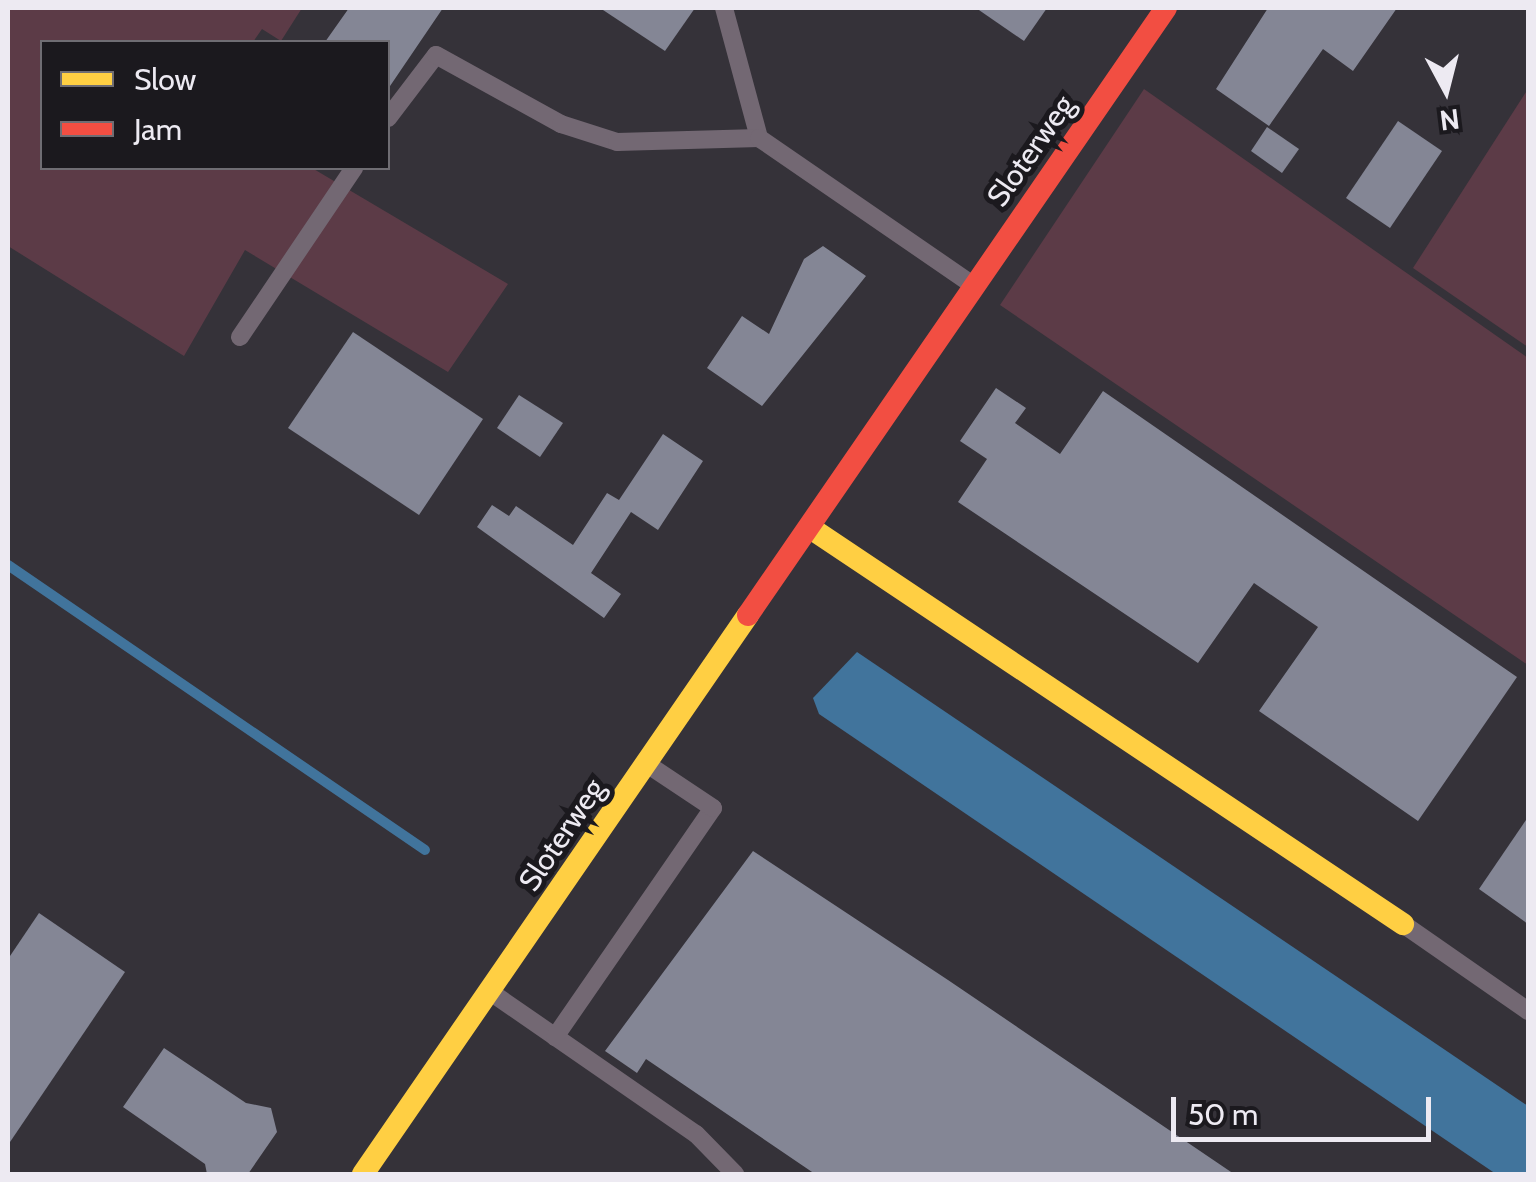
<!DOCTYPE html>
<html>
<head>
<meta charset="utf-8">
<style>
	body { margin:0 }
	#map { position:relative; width:1536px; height:1182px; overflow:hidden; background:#353239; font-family:Cabin,sans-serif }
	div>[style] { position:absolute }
	.green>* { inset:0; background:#5c3b47 }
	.water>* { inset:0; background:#41749c }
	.stream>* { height:10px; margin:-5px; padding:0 5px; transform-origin:5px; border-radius:5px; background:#41749c }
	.building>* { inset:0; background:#848695 }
	.lane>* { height:18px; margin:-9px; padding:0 9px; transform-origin:9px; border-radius:9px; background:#736873 }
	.slow>* { height:22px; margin:-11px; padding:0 11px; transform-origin:11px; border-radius:11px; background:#ffcf43 }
	.jam>* { height:22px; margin:-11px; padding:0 11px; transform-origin:11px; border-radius:11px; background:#f24e42 }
	span { translate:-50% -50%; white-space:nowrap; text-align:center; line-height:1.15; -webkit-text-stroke:10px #1b191e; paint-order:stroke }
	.street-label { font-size:30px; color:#edeaf2 }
	.frame { position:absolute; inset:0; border:10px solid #edeaf2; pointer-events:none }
	.legend { position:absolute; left:40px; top:40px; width:350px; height:130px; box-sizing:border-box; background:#1b191e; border:2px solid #6f6d73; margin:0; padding:12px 18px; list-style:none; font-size:30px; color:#edeaf2 }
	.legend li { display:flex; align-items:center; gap:20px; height:50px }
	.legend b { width:50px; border:2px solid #6f6d73 }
	.north { position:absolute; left:1396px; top:40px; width:100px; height:100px; -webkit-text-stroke:8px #1b191e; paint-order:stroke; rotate:173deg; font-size:28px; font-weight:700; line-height:40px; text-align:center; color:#edeaf2 }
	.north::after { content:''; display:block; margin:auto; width:35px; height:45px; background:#edeaf2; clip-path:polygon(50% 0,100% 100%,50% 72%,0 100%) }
	.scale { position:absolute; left:1171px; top:1097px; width:260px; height:45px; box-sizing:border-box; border:5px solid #edeaf2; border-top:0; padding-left:12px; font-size:30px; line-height:35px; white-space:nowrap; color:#edeaf2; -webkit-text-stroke:8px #1b191e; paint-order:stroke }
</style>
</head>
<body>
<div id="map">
	<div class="green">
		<i style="clip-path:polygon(8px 8px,302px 8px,281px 41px,262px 29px,253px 42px,42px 42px,42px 168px,312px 168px,508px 284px,448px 372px,245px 250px,184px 356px,8px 246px)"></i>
		<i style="clip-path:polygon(1144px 89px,1528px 358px,1528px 665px,1000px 305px)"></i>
		<i style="clip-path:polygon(1528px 89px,1528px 347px,1413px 268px)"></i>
	</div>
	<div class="water">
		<i style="clip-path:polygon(857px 652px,1528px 1106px,1528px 1174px,1496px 1174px,819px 714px,813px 698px)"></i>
	</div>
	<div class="stream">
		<i style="left:8px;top:565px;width:505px;rotate:34.35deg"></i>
	</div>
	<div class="building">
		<i style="clip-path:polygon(349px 8px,443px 8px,388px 89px,388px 42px,325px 42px)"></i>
		<i style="clip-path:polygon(600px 8px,695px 8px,665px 51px)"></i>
		<i style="clip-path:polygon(976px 8px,1047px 8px,1024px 41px)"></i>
		<i style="clip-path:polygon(1268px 8px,1397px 8px,1353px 71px,1323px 49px,1269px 126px,1216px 89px)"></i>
		<i style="clip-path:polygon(1398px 121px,1442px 151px,1390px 228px,1346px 198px)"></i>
		<i style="clip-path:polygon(1267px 127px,1299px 149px,1282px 173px,1251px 151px)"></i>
		<i style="clip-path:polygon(823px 246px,866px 276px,762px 406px,707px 368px,742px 316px,769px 334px,804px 259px)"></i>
		<i style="clip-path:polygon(353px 332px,483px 419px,419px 515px,288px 428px)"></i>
		<i style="clip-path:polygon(996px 388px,1026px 408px,1015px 423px,1060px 454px,1103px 391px,1517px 677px,1418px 821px,1259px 711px,1318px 627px,1254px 583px,1198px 663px,958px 502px,987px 459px,960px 441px)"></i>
		<i style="clip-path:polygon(519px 395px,563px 423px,540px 457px,497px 428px)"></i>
		<i style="clip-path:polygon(663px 434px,703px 461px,658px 530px,631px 512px,591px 573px,621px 594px,604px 618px,477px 527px,492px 505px,509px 516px,516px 506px,573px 545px,607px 493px,619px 500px)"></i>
		<i style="clip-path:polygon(1528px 817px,1528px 924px,1479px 889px)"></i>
		<i style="clip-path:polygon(753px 851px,948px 980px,1234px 1174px,815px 1174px,646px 1059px,637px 1073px,605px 1051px)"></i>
		<i style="clip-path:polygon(39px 913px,125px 972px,8px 1145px,8px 959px)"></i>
		<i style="clip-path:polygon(164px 1048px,246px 1103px,271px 1108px,277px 1132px,248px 1174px,207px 1174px,205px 1164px,123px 1107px)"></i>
	</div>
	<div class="lane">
		<i style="left:724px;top:8px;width:135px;rotate:74.9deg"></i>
		<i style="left:388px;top:118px;width:79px;rotate:-52.7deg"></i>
		<i style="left:436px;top:55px;width:143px;rotate:28.9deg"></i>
		<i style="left:561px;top:124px;width:59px;rotate:17.8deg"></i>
		<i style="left:617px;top:142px;width:142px;rotate:-1.6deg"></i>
		<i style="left:759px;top:138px;width:261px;rotate:34.5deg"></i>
		<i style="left:240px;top:337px;width:204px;rotate:-56deg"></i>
		<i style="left:1403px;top:924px;width:152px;rotate:34.8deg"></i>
		<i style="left:492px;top:993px;width:248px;rotate:34.7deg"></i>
		<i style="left:696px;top:1134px;width:56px;rotate:45.7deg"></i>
		<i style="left:555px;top:1037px;width:278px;rotate:-55.4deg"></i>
		<i style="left:713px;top:808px;width:79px;rotate:-146.3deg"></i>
	</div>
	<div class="slow">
		<i style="left:812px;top:529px;width:711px;rotate:33.76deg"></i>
		<i style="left:363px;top:1174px;width:679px;rotate:-55.44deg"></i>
	</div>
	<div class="jam">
		<i style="left:748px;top:615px;width:737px;rotate:-55.45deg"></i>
	</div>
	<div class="street-label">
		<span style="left:1031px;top:151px;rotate:-55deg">Sloterweg</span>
		<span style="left:562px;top:835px;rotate:-56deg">Sloterweg</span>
	</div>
	<div class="frame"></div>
	<ul class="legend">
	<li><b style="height:12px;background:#ffcf43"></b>Slow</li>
	<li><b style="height:12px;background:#f24e42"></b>Jam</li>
	</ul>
	<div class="north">N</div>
	<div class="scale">50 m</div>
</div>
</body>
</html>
